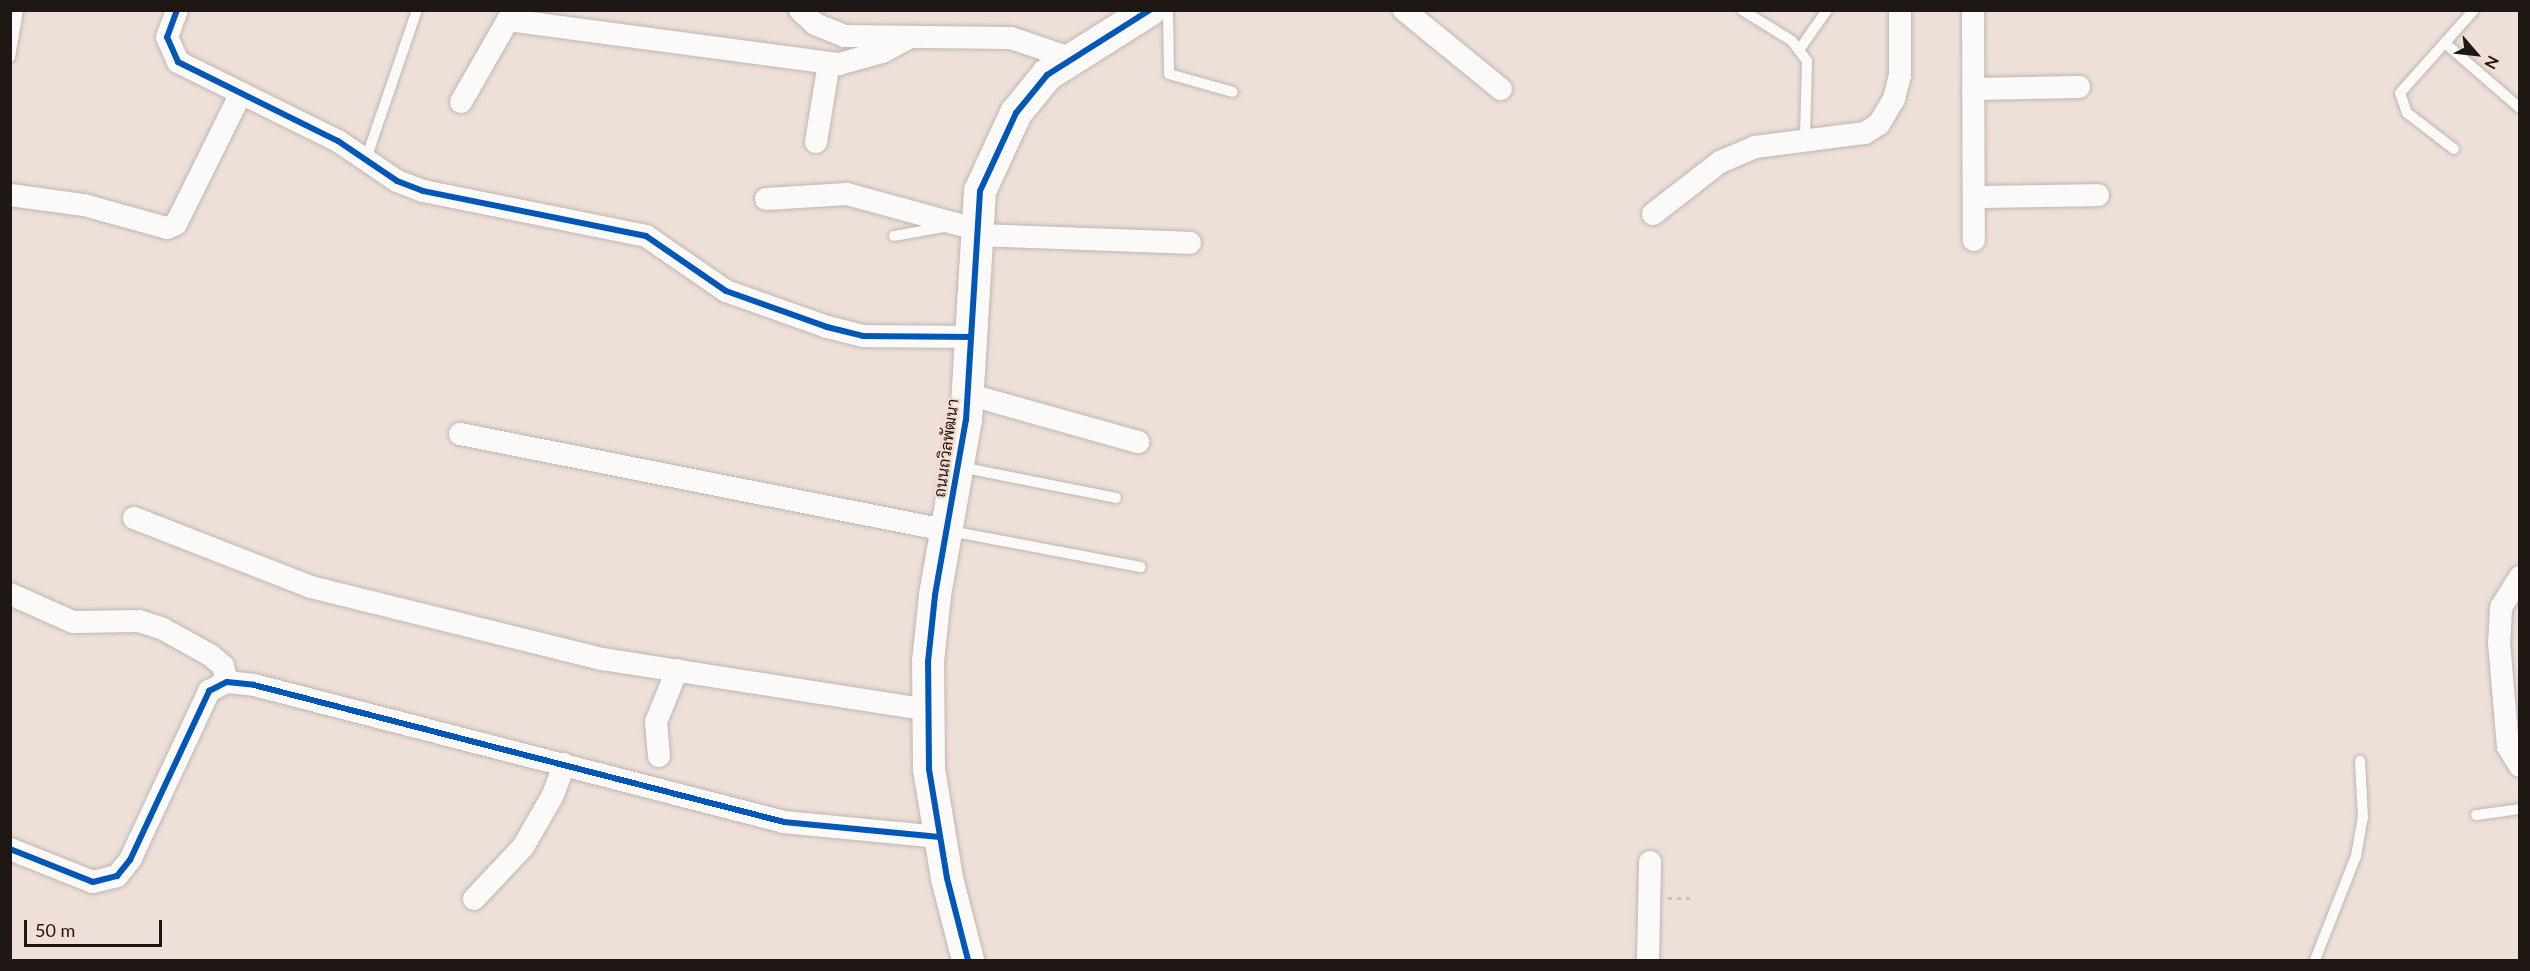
<!DOCTYPE html>
<html>
<head>
<meta charset="utf-8">
<style>
	body { margin:0 }
	#map { position:relative; width:2530px; height:971px; overflow:hidden; background:#eee0d9; font-family:Lato,Sarabun,sans-serif }
	div>[style] { position:absolute }
	.path>* { height:3px; margin-top:-1.5px; transform-origin:0; background:repeating-linear-gradient(90deg,#c6c2c0 0 4.5px,transparent 0 9px) }
	.roads { filter:drop-shadow(0 0 2px #c0b6b0) drop-shadow(0 0 2px #c0b6b0) }
	.lane>* { height:10px; margin:-5px; padding:0 5px; transform-origin:5px; border-radius:5px; background:#fcfaf9 }
	.street>* { height:22px; margin:-11px; padding:0 11px; transform-origin:11px; border-radius:11px; background:#fcfaf9 }
	.secondary>* { height:32px; margin:-16px; padding:0 16px; transform-origin:16px; border-radius:16px; background:#fcfaf9 }
	.cycleway>* { height:6px; margin:-3px; padding:0 3px; transform-origin:3px; border-radius:3px; background:#0057b8 }
	span { translate:-50% -50%; white-space:nowrap; text-align:center; line-height:1.15; -webkit-text-stroke:4.5px #f6ddd1; paint-order:stroke }
	.street-label { font-size:16px; color:#1f1713 }
	.frame { position:absolute; inset:0; border:12px solid #1f1713; pointer-events:none }
	.north { position:absolute; left:2446px; top:24px; width:60px; height:60px; -webkit-text-stroke:4px #f6ddd1; paint-order:stroke; rotate:118deg; font-size:16px; font-weight:700; line-height:24px; text-align:center; color:#1f1713 }
	.north::after { content:''; display:block; margin:auto; width:21px; height:27px; background:#1f1713; clip-path:polygon(50% 0,100% 100%,50% 72%,0 100%) }
	.scale { position:absolute; left:24px; top:920px; width:138px; height:27px; box-sizing:border-box; border:3px solid #1f1713; border-top:0; padding-left:8px; font-size:18px; line-height:21px; white-space:nowrap; color:#1f1713; -webkit-text-stroke:4px #f6ddd1; paint-order:stroke }
</style>
</head>
<body>
<div id="map">
	<div class="path">
		<i style="left:1668px;top:898px;width:22px"></i>
	</div>
	<div class="roads">
		<div class="lane">
			<i style="left:1168px;top:10px;width:64px;rotate:89.1deg"></i>
			<i style="left:1169px;top:74px;width:66px;rotate:15.7deg"></i>
			<i style="left:1742px;top:10px;width:59px;rotate:31.8deg"></i>
			<i style="left:1792px;top:41px;width:25px;rotate:53deg"></i>
			<i style="left:1807px;top:61px;width:79px;rotate:91.5deg"></i>
			<i style="left:2446px;top:44px;width:98px;rotate:40.9deg"></i>
			<i style="left:1799px;top:50px;width:49px;rotate:-55deg"></i>
			<i style="left:10px;top:57px;width:48px;rotate:-80.3deg"></i>
			<i style="left:2454px;top:149px;width:59px;rotate:-142.5deg"></i>
			<i style="left:2407px;top:113px;width:21px;rotate:-109deg"></i>
			<i style="left:2400px;top:93px;width:111px;rotate:-48.3deg"></i>
			<i style="left:366px;top:159px;width:157px;rotate:-71.1deg"></i>
			<i style="left:894px;top:236px;width:51px;rotate:-10.2deg"></i>
			<i style="left:960px;top:467px;width:159px;rotate:11.2deg"></i>
			<i style="left:950px;top:531px;width:194px;rotate:10.7deg"></i>
			<i style="left:2476px;top:815px;width:44px;rotate:-7.8deg"></i>
			<i style="left:2315px;top:960px;width:112px;rotate:-68.5deg"></i>
			<i style="left:2356px;top:856px;width:39px;rotate:-80deg"></i>
			<i style="left:2363px;top:818px;width:57px;rotate:-93deg"></i>
		</div>
		<div class="street">
			<i style="left:177px;top:10px;width:29px;rotate:110deg"></i>
			<i style="left:167px;top:37px;width:27px;rotate:66deg"></i>
			<i style="left:178px;top:62px;width:178px;rotate:26.3deg"></i>
			<i style="left:338px;top:141px;width:71px;rotate:34.1deg"></i>
			<i style="left:397px;top:181px;width:28px;rotate:21deg"></i>
			<i style="left:423px;top:191px;width:227px;rotate:11.4deg"></i>
			<i style="left:646px;top:236px;width:97px;rotate:34.5deg"></i>
			<i style="left:726px;top:291px;width:107px;rotate:19.6deg"></i>
			<i style="left:827px;top:327px;width:37px;rotate:14deg"></i>
			<i style="left:863px;top:336px;width:107px;rotate:0.5deg"></i>
			<i style="left:800px;top:10px;width:21px;rotate:43deg"></i>
			<i style="left:815px;top:24px;width:32px;rotate:22deg"></i>
			<i style="left:845px;top:36px;width:166px;rotate:0.7deg"></i>
			<i style="left:1011px;top:38px;width:62px;rotate:18.7deg"></i>
			<i style="left:1404px;top:10px;width:125px;rotate:39.2deg"></i>
			<i style="left:1973px;top:10px;width:230px;rotate:89.8deg"></i>
			<i style="left:1973px;top:89px;width:106px;rotate:-1.1deg"></i>
			<i style="left:461px;top:102px;width:95px;rotate:-60.2deg"></i>
			<i style="left:508px;top:20px;width:334px;rotate:7.6deg"></i>
			<i style="left:839px;top:64px;width:45px;rotate:-15.6deg"></i>
			<i style="left:882px;top:52px;width:32px;rotate:-28deg"></i>
			<i style="left:816px;top:142px;width:80px;rotate:-80.7deg"></i>
			<i style="left:10px;top:195px;width:75px;rotate:7.7deg"></i>
			<i style="left:84px;top:205px;width:86px;rotate:15.5deg"></i>
			<i style="left:167px;top:228px;width:10px;rotate:-24deg"></i>
			<i style="left:176px;top:224px;width:146px;rotate:-63.6deg"></i>
			<i style="left:1974px;top:197px;width:124px;rotate:-0.9deg"></i>
			<i style="left:766px;top:199px;width:81px;rotate:-3.5deg"></i>
			<i style="left:847px;top:194px;width:133px;rotate:15.3deg"></i>
			<i style="left:1653px;top:214px;width:85px;rotate:-37.8deg"></i>
			<i style="left:1720px;top:162px;width:38px;rotate:-23deg"></i>
			<i style="left:1755px;top:147px;width:111px;rotate:-7.3deg"></i>
			<i style="left:1865px;top:133px;width:17px;rotate:-33deg"></i>
			<i style="left:1879px;top:124px;width:29px;rotate:-59deg"></i>
			<i style="left:1894px;top:99px;width:25px;rotate:-76deg"></i>
			<i style="left:1900px;top:75px;width:65px;rotate:-90deg"></i>
			<i style="left:975px;top:235px;width:215px;rotate:2.1deg"></i>
			<i style="left:967px;top:394px;width:178px;rotate:15.7deg"></i>
			<i style="left:460px;top:434px;width:496px;rotate:11.2deg"></i>
			<i style="left:134px;top:518px;width:190px;rotate:21.3deg"></i>
			<i style="left:311px;top:587px;width:301px;rotate:13.9deg"></i>
			<i style="left:603px;top:659px;width:330px;rotate:8.9deg"></i>
			<i style="left:2520px;top:577px;width:36px;rotate:122deg"></i>
			<i style="left:2501px;top:608px;width:34px;rotate:93deg"></i>
			<i style="left:2499px;top:642px;width:105px;rotate:85.1deg"></i>
			<i style="left:2508px;top:747px;width:22px;rotate:58deg"></i>
			<i style="left:10px;top:594px;width:69px;rotate:24deg"></i>
			<i style="left:73px;top:622px;width:66px;rotate:-0.9deg"></i>
			<i style="left:139px;top:621px;width:25px;rotate:18deg"></i>
			<i style="left:163px;top:629px;width:54px;rotate:29deg"></i>
			<i style="left:210px;top:655px;width:17px;rotate:40deg"></i>
			<i style="left:223px;top:666px;width:16px;rotate:76deg"></i>
			<i style="left:659px;top:756px;width:34px;rotate:-95deg"></i>
			<i style="left:656px;top:722px;width:56px;rotate:-68deg"></i>
			<i style="left:10px;top:849px;width:89px;rotate:21.7deg"></i>
			<i style="left:93px;top:882px;width:25px;rotate:-14deg"></i>
			<i style="left:117px;top:876px;width:21px;rotate:-51deg"></i>
			<i style="left:130px;top:860px;width:187px;rotate:-64.9deg"></i>
			<i style="left:209px;top:691px;width:20px;rotate:-27deg"></i>
			<i style="left:227px;top:682px;width:27px;rotate:6deg"></i>
			<i style="left:254px;top:685px;width:547px;rotate:14.49deg"></i>
			<i style="left:784px;top:822px;width:156px;rotate:5.5deg"></i>
			<i style="left:474px;top:899px;width:71px;rotate:-46.7deg"></i>
			<i style="left:523px;top:847px;width:60px;rotate:-60deg"></i>
			<i style="left:553px;top:795px;width:33px;rotate:-70deg"></i>
			<i style="left:1648px;top:960px;width:98px;rotate:-88.8deg"></i>
		</div>
		<div class="secondary">
			<i style="left:968px;top:960px;width:85px;rotate:-104.4deg"></i>
			<i style="left:947px;top:878px;width:110px;rotate:-99.4deg"></i>
			<i style="left:929px;top:769px;width:107px;rotate:-90.5deg"></i>
			<i style="left:928px;top:662px;width:67px;rotate:-84deg"></i>
			<i style="left:935px;top:595px;width:178px;rotate:-80deg"></i>
			<i style="left:966px;top:420px;width:229px;rotate:-86.5deg"></i>
			<i style="left:980px;top:191px;width:86px;rotate:-65.2deg"></i>
			<i style="left:1016px;top:113px;width:49px;rotate:-50.8deg"></i>
			<i style="left:1047px;top:75px;width:122px;rotate:-32.3deg"></i>
		</div>
	</div>
	<div class="cycleway">
		<i style="left:177px;top:10px;width:29px;rotate:110deg"></i>
		<i style="left:167px;top:37px;width:27px;rotate:66deg"></i>
		<i style="left:178px;top:62px;width:178px;rotate:26.3deg"></i>
		<i style="left:338px;top:141px;width:71px;rotate:34.1deg"></i>
		<i style="left:397px;top:181px;width:28px;rotate:21deg"></i>
		<i style="left:423px;top:191px;width:227px;rotate:11.4deg"></i>
		<i style="left:646px;top:236px;width:97px;rotate:34.5deg"></i>
		<i style="left:726px;top:291px;width:107px;rotate:19.6deg"></i>
		<i style="left:827px;top:327px;width:37px;rotate:14deg"></i>
		<i style="left:863px;top:336px;width:107px;rotate:0.5deg"></i>
		<i style="left:10px;top:849px;width:89px;rotate:21.7deg"></i>
		<i style="left:93px;top:882px;width:25px;rotate:-14deg"></i>
		<i style="left:117px;top:876px;width:21px;rotate:-51deg"></i>
		<i style="left:130px;top:860px;width:187px;rotate:-64.9deg"></i>
		<i style="left:209px;top:691px;width:20px;rotate:-27deg"></i>
		<i style="left:227px;top:682px;width:27px;rotate:6deg"></i>
		<i style="left:254px;top:685px;width:547px;rotate:14.49deg"></i>
		<i style="left:784px;top:822px;width:156px;rotate:5.5deg"></i>
		<i style="left:968px;top:960px;width:85px;rotate:-104.4deg"></i>
		<i style="left:947px;top:878px;width:110px;rotate:-99.4deg"></i>
		<i style="left:929px;top:769px;width:107px;rotate:-90.5deg"></i>
		<i style="left:928px;top:662px;width:67px;rotate:-84deg"></i>
		<i style="left:935px;top:595px;width:178px;rotate:-80deg"></i>
		<i style="left:966px;top:420px;width:229px;rotate:-86.5deg"></i>
		<i style="left:980px;top:191px;width:86px;rotate:-65.2deg"></i>
		<i style="left:1016px;top:113px;width:49px;rotate:-50.8deg"></i>
		<i style="left:1047px;top:75px;width:122px;rotate:-32.3deg"></i>
	</div>
	<div class="street-label">
		<span style="left:946px;top:448px;rotate:-82deg">ถนนถวิลพัฒนา</span>
	</div>
	<div class="frame"></div>
	<div class="north">N</div>
	<div class="scale">50 m</div>
</div>
</body>
</html>
